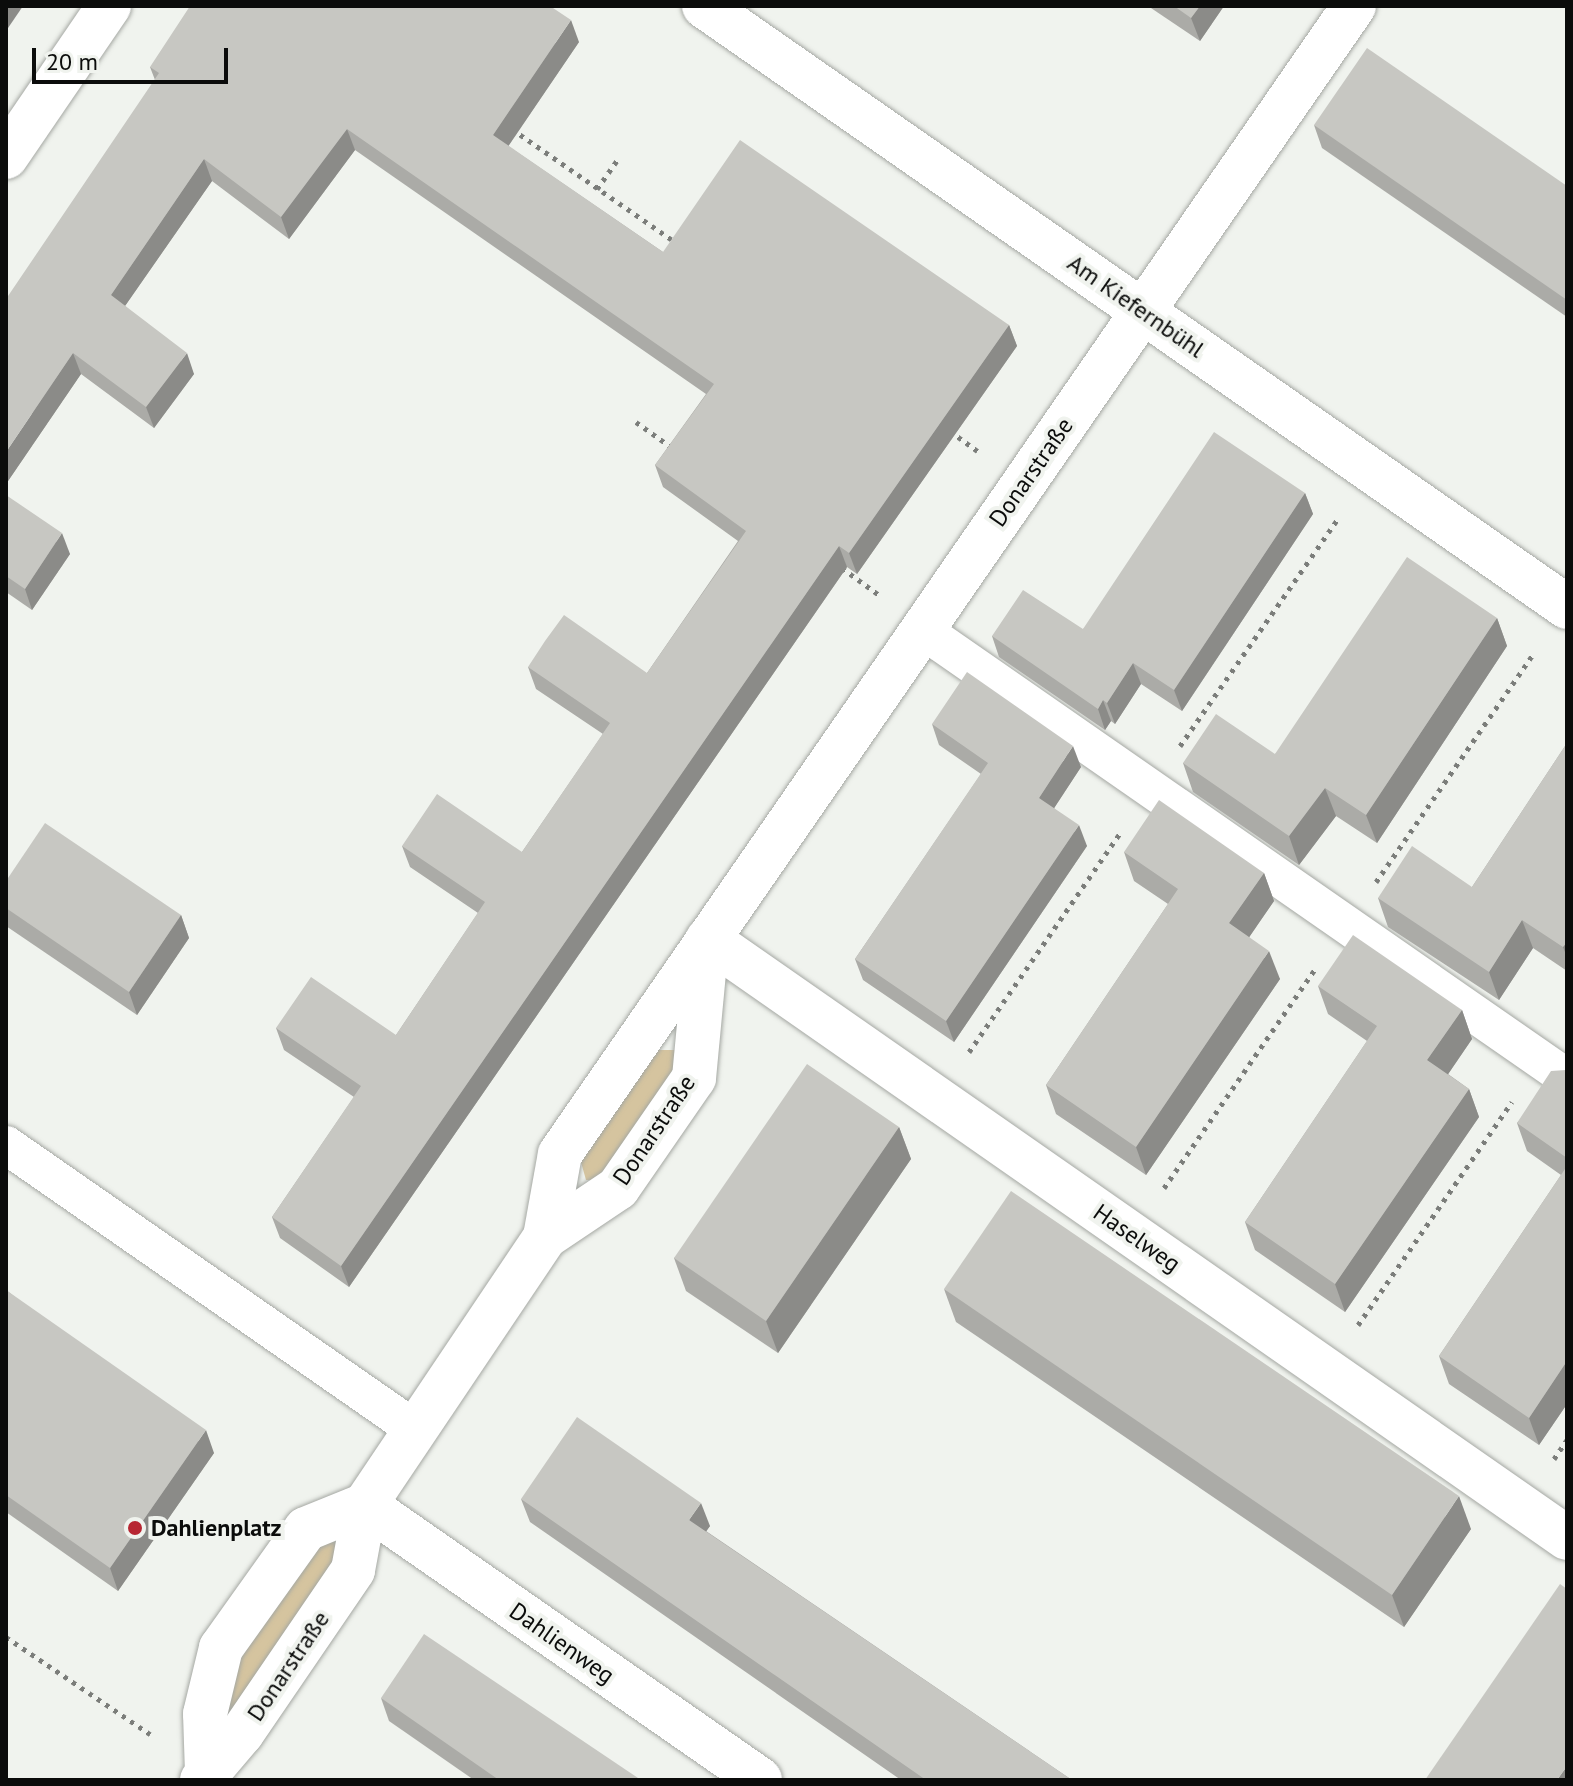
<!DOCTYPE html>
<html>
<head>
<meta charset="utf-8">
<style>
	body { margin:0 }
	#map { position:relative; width:1573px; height:1786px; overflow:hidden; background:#f0f3ee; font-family:"PT Sans",sans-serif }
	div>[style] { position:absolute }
	.green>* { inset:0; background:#d5c49f }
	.path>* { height:5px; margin-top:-2.5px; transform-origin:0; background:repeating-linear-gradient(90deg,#7b7d7a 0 4px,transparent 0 10px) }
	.roads { filter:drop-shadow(0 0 2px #a5a8a3) drop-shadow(0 0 2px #a5a8a3) }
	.lane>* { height:38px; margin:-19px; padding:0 19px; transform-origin:19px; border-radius:19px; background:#fff }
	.street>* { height:44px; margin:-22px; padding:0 22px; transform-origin:22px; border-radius:22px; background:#fff }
	.wall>* { inset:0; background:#ababa7 }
	.shaded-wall>* { inset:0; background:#8b8b88 }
	.building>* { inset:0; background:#c7c7c2 }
	.dots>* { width:22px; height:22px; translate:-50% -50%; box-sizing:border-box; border:4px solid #f0f3ee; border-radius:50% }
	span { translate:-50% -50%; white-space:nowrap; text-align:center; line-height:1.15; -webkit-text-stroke:8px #f0f3ee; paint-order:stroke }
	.street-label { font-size:24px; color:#0b0c0b }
	.poi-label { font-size:24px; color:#0b0c0b; font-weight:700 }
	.left { translate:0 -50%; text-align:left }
	.frame { position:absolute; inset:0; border:8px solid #0b0c0b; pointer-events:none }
	.scale { position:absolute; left:32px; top:48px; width:196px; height:36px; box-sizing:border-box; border:4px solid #0b0c0b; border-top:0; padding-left:10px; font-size:24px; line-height:28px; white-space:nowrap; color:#0b0c0b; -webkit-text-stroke:6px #f0f3ee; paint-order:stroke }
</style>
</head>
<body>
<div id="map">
	<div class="green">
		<i style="clip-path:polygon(651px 1050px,679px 1050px,685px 1075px,612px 1180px,586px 1180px,579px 1155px)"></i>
		<i style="clip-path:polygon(324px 1527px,356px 1551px,234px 1727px,216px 1715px,233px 1653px)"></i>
	</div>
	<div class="path">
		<i style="left:512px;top:129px;width:198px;rotate:34.7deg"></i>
		<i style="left:597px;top:189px;width:37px;rotate:-55deg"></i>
		<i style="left:636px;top:422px;width:47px;rotate:35.4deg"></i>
		<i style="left:950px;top:431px;width:34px;rotate:36deg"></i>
		<i style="left:842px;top:568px;width:46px;rotate:36.1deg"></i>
		<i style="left:1180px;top:746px;width:279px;rotate:-55.2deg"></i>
		<i style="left:1376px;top:882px;width:278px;rotate:-55.4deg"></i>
		<i style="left:969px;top:1052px;width:266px;rotate:-55.4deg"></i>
		<i style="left:1164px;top:1188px;width:266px;rotate:-55.4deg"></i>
		<i style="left:1358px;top:1325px;width:271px;rotate:-55.4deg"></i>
		<i style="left:1554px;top:1459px;width:23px;rotate:-56deg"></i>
		<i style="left:6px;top:1637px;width:174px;rotate:34deg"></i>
	</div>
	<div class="roads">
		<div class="lane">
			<i style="left:921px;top:629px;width:787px;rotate:34.8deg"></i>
			<i style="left:6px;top:1145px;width:497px;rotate:34.8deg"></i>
		</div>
		<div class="street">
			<i style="left:704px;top:6px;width:1052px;rotate:34.85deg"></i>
			<i style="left:6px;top:157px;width:183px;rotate:-55.7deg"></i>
			<i style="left:708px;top:939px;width:1047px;rotate:34.89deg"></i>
			<i style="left:545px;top:1237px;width:84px;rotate:-79.8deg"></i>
			<i style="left:560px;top:1154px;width:1396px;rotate:-55.33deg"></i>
			<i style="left:365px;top:1505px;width:481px;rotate:34.8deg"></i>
			<i style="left:207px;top:1773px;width:59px;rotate:-91.9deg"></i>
			<i style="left:205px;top:1714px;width:68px;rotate:-76.4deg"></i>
			<i style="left:221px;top:1648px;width:146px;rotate:-54.5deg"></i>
			<i style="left:306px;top:1529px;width:64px;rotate:-22.1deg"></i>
			<i style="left:202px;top:1780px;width:62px;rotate:-49.6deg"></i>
			<i style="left:242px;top:1733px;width:197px;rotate:-55.7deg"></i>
			<i style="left:353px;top:1570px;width:66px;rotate:-79.5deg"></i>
			<i style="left:365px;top:1505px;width:323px;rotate:-56.1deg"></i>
			<i style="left:545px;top:1237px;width:88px;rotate:-33.9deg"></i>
			<i style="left:618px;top:1188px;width:134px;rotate:-55.4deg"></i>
			<i style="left:694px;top:1078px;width:138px;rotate:-84.6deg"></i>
		</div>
	</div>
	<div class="wall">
		<i style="clip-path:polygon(1148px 6px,1224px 6px,1200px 41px)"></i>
		<i style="clip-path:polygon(579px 42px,508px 146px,663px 252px,1009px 325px,1017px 346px,857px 574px,847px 567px,349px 1287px,280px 1238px,272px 1217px,354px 1097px,284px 1050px,276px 1028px,396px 1035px,478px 913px,410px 867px,402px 846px,522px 852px,603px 734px,536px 689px,528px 667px,647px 673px,738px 541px,663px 487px,655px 465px,706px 394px,355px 150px,289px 239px,212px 181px,125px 306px,194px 374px,154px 428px,81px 374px,6px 484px,155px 80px,150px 67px)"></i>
		<i style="clip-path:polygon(1314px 125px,1567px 186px,1567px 317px,1322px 148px)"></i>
		<i style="clip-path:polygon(1305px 493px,1313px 514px,1182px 711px,1141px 684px,1115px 724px,1111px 721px,1105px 730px,999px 657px,992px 636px,1083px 629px)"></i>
		<i style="clip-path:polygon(6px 495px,70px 554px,32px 610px,6px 592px)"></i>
		<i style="clip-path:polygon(1497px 618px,1507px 646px,1377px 843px,1336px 816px,1299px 865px,1193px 792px,1183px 763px,1275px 754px)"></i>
		<i style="clip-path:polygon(932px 724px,1081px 767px,1054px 808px,1087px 846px,954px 1042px,863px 980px,855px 959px,981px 774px,939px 745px)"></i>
		<i style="clip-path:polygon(1567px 743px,1567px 971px,1533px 948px,1499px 1000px,1388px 927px,1378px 898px,1472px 887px)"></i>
		<i style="clip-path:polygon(1124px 852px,1264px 873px,1274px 901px,1249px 937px,1280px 979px,1146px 1175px,1056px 1114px,1046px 1085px,1168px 904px,1134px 881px)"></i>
		<i style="clip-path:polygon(6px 908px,181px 915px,189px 938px,137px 1015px,6px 926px)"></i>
		<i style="clip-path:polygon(1318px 986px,1462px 1010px,1472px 1039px,1448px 1074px,1469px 1089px,1479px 1117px,1345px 1312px,1255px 1250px,1245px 1222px,1367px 1041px,1328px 1014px)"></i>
		<i style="clip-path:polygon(1567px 1069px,1567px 1404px,1539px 1445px,1449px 1384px,1439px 1356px,1561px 1175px,1527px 1151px,1517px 1123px)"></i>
		<i style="clip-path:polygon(899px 1127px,911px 1159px,778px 1353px,686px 1291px,674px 1258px)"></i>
		<i style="clip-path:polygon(944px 1289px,1471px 1529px,1404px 1627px,956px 1322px)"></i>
		<i style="clip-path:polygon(6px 1290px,214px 1453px,118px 1591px,6px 1512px)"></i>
		<i style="clip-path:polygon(521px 1499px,710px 1526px,706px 1531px,1072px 1780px,901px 1780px,530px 1522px)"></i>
		<i style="clip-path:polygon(381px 1698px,641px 1780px,474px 1780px,389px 1721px)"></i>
	</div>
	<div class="shaded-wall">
		<i style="clip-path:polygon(6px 6px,23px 6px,6px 31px)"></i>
		<i style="clip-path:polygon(1200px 6px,1224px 6px,1200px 41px,1191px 18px)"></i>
		<i style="clip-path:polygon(571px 20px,579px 42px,501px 157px,493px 135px)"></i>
		<i style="clip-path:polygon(347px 129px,355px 150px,289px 239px,281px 217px)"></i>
		<i style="clip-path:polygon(204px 159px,212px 181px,118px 316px,111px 295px)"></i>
		<i style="clip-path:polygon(1009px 325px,1017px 346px,857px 574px,849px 553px)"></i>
		<i style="clip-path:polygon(73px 353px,81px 374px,6px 484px,6px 452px)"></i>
		<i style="clip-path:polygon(187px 353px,194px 374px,154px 428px,146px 407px)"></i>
		<i style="clip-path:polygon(1305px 493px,1313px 514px,1182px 711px,1174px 690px)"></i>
		<i style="clip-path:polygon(62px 533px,70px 554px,32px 610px,25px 589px)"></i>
		<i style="clip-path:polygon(839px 546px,847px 567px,349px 1287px,341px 1266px)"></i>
		<i style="clip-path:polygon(1497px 618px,1507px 646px,1377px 843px,1366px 815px)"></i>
		<i style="clip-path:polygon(1133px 663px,1141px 684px,1115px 724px,1107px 703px)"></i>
		<i style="clip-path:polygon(1103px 700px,1111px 721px,1105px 730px,1098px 709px)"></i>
		<i style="clip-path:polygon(1073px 746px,1081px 767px,1047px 819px,1039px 798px)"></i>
		<i style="clip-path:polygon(1325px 788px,1336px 816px,1299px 865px,1289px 836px)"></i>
		<i style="clip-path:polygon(1079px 825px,1087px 846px,954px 1042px,946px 1021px)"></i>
		<i style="clip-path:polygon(1264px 873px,1274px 901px,1239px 952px,1229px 923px)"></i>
		<i style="clip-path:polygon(181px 915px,189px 938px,137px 1015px,129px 992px)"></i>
		<i style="clip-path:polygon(1522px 920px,1533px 948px,1499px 1000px,1489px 972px)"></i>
		<i style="clip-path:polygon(1567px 942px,1567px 957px,1563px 947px)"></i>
		<i style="clip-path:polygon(1269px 951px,1280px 979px,1146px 1175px,1136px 1147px)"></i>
		<i style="clip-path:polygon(1462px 1010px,1472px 1039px,1438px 1089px,1427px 1060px)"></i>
		<i style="clip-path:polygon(1469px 1089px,1479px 1117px,1345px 1312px,1335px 1284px)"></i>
		<i style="clip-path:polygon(899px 1127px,911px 1159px,778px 1353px,766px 1321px)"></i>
		<i style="clip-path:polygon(1567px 1361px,1567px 1404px,1539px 1445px,1529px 1418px)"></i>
		<i style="clip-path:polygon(206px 1430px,214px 1453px,118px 1591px,110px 1568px)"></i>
		<i style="clip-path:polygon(1459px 1496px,1471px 1529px,1404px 1627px,1392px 1595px)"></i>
		<i style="clip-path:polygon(701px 1503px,710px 1526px,698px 1543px,689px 1520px)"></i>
		<i style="clip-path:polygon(1567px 1766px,1567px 1780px,1557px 1780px)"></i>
	</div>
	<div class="building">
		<i style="clip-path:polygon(190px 6px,550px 6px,571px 20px,493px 135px,663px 252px,740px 140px,1009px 325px,849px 553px,839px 546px,341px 1266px,272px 1217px,361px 1086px,276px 1028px,311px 977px,396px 1035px,485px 902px,402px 846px,437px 794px,522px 852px,610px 723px,528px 667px,545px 641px,564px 615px,647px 673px,746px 531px,655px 465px,714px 384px,347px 129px,281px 217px,204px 159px,111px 295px,187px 353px,146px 407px,73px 353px,6px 452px,6px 299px,159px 73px,150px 67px)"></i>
		<i style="clip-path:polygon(1174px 6px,1200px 6px,1191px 18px)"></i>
		<i style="clip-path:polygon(1367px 48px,1567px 186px,1567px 300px,1314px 125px)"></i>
		<i style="clip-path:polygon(1214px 432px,1305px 493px,1174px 690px,1133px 663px,1107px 703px,1103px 700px,1098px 709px,992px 636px,1023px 590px,1083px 629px)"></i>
		<i style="clip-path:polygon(6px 495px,62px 533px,25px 589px,6px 576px)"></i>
		<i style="clip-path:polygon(1407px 557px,1497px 618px,1366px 815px,1325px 788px,1289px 836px,1183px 763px,1216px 714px,1275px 754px)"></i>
		<i style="clip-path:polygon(967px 672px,1073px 746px,1039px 798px,1079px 825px,946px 1021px,855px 959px,988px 763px,932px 724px)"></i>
		<i style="clip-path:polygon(1567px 743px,1567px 942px,1563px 947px,1522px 920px,1489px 972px,1378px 898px,1412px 846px,1472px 887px)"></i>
		<i style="clip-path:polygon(1159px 800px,1264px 873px,1229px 923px,1269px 951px,1136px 1147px,1046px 1085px,1178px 889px,1124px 852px)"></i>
		<i style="clip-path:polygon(45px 823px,181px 915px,129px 992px,6px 908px,6px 881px)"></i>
		<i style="clip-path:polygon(1353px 935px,1462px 1010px,1427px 1060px,1469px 1089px,1335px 1284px,1245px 1222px,1377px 1026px,1318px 986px)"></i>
		<i style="clip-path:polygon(807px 1064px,899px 1127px,766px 1321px,674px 1258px)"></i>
		<i style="clip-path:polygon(1567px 1069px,1567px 1158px,1517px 1123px,1551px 1071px,1566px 1070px)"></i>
		<i style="clip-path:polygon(1567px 1166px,1567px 1361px,1529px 1418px,1439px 1356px)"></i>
		<i style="clip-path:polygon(1011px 1191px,1459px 1496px,1392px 1595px,944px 1289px)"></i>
		<i style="clip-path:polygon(6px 1290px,206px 1430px,110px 1568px,6px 1495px)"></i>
		<i style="clip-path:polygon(577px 1417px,701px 1503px,689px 1520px,1072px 1780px,926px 1780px,521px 1499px)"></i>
		<i style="clip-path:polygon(1560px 1584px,1567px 1589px,1567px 1766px,1557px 1780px,1425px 1780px)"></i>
		<i style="clip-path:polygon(424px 1634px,641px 1780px,499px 1780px,381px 1698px)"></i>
	</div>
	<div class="dots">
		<i style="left:135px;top:1528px;background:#b72632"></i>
	</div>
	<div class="street-label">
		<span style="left:1136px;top:306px;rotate:35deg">Am Kiefernbühl</span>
		<span style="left:1031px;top:472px;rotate:-55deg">Donarstraße</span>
		<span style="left:654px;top:1130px;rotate:-56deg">Donarstraße</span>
		<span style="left:1137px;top:1238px;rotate:35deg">Haselweg</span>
		<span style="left:562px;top:1643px;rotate:35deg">Dahlienweg</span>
		<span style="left:288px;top:1666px;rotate:-56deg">Donarstraße</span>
	</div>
	<div class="poi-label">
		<span class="left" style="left:151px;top:1528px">Dahlienplatz</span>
	</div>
	<div class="frame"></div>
	<div class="scale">20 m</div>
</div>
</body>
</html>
